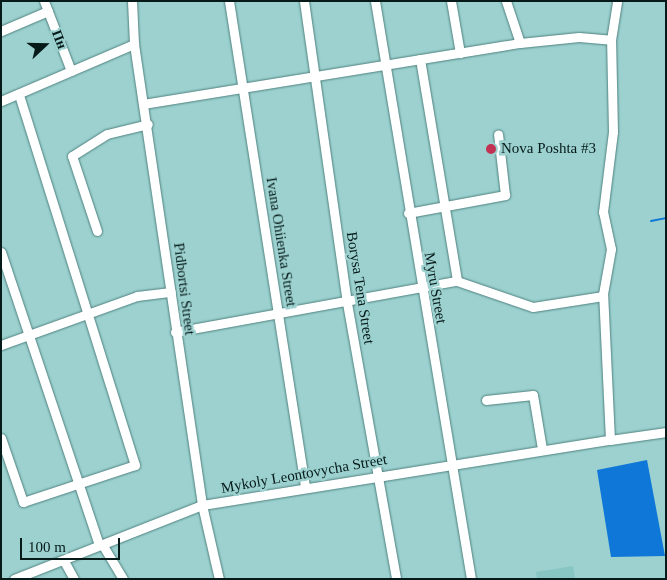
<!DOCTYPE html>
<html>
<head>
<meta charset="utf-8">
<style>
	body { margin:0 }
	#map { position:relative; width:667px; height:580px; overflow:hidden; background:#9cd1cf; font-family:Georgia,serif }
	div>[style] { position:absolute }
	.built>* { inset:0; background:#88c6c3 }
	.water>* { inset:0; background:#0e77d7 }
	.stream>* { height:2px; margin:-1px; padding:0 1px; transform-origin:1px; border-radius:1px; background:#0e77d7 }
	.roads { filter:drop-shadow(0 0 1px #4f8280) drop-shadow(0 0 1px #4f8280) }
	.minor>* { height:9px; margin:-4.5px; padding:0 4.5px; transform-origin:4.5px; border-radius:4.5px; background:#fff }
	.dots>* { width:14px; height:14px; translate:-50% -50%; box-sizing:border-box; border:2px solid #9cd1cf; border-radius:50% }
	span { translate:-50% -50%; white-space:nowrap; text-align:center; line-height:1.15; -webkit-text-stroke:5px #9cd1cf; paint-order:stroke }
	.poi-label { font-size:15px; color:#051a19 }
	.left { translate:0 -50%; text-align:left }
	.street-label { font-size:15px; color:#051a19 }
	.frame { position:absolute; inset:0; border:2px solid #051a19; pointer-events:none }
	.north { position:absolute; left:20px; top:20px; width:50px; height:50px; -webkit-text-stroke:4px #9cd1cf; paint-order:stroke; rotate:69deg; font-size:14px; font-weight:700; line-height:20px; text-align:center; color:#051a19 }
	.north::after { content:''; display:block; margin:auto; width:18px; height:22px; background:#051a19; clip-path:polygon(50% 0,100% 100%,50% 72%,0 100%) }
	.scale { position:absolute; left:20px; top:538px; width:100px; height:22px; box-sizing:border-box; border:2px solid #051a19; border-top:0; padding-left:6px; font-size:15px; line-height:18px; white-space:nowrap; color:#051a19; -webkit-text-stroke:4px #9cd1cf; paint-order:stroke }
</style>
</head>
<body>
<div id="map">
	<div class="built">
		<i style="clip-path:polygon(573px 566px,575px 579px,537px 579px,536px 572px)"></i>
	</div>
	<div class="water">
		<i style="clip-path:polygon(647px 460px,665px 556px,611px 557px,597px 470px)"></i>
	</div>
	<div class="stream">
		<i style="left:651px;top:221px;width:15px;rotate:-11deg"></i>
	</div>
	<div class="roads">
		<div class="minor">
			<i style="left:44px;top:1px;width:75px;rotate:68.9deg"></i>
			<i style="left:132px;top:1px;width:43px;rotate:87.3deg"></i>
			<i style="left:134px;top:44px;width:466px;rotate:81.6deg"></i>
			<i style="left:202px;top:505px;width:76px;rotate:77.1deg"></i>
			<i style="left:229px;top:1px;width:492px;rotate:81.1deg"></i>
			<i style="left:304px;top:1px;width:305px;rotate:81.9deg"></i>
			<i style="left:347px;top:303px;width:280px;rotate:79.9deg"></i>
			<i style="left:375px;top:1px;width:586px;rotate:80.57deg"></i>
			<i style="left:451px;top:1px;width:53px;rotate:80.2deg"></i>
			<i style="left:506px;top:1px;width:44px;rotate:71.6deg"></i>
			<i style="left:1px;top:31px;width:51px;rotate:-23.1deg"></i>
			<i style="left:420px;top:59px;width:225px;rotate:80.5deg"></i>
			<i style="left:1px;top:101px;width:145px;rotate:-23.2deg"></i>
			<i style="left:143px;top:104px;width:382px;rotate:-9.2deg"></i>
			<i style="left:520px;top:43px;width:59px;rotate:-5.8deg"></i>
			<i style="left:579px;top:37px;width:32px;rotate:5deg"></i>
			<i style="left:408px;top:213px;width:99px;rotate:-10.5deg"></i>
			<i style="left:505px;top:195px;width:61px;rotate:-96.5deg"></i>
			<i style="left:97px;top:231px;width:79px;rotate:-108.4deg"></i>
			<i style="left:72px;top:156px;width:41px;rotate:-32.2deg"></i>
			<i style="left:107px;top:134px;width:42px;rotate:-13.7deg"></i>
			<i style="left:1px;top:252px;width:309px;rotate:71.5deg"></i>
			<i style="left:175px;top:332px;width:287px;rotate:-10.3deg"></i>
			<i style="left:457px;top:281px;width:80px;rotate:18.9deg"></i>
			<i style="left:533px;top:307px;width:71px;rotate:-8.9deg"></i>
			<i style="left:1px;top:345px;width:145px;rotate:-19.8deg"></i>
			<i style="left:137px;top:296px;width:34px;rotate:-7deg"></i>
			<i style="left:486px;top:400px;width:47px;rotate:-6.1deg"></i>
			<i style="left:533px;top:395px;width:55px;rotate:80.5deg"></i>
			<i style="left:1px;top:438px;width:68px;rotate:71deg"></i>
			<i style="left:23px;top:502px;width:118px;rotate:-18.3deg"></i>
			<i style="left:135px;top:465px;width:389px;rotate:-107.4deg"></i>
			<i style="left:610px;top:440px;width:57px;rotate:-8.1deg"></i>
			<i style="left:102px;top:544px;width:41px;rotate:59deg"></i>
			<i style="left:64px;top:561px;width:21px;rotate:61deg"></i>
			<i style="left:14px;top:579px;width:202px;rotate:-21.5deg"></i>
			<i style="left:202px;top:505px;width:413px;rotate:-9.1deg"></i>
			<i style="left:610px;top:440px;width:146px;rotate:-92.7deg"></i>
			<i style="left:603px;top:294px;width:46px;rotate:-79.9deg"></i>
			<i style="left:611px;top:249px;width:38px;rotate:-102deg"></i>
			<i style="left:603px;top:212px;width:81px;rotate:-82.9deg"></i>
			<i style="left:613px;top:132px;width:92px;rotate:-91.2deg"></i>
			<i style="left:611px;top:40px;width:39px;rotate:-81deg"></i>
		</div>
	</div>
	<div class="dots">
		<i style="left:491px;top:149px;background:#c23252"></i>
	</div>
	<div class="poi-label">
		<span class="left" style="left:501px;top:149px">Nova Poshta #3</span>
	</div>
	<div class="street-label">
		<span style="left:281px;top:242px;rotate:81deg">Ivana Ohiienka Street</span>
		<span style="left:360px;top:288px;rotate:81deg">Borysa Tena Street</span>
		<span style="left:435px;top:288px;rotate:80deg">Myru Street</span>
		<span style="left:184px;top:289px;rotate:83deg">Pidbortsi Street</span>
		<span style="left:304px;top:474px;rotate:-10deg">Mykoly Leontovycha Street</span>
	</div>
	<div class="frame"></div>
	<div class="north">Пн</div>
	<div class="scale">100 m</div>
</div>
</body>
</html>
